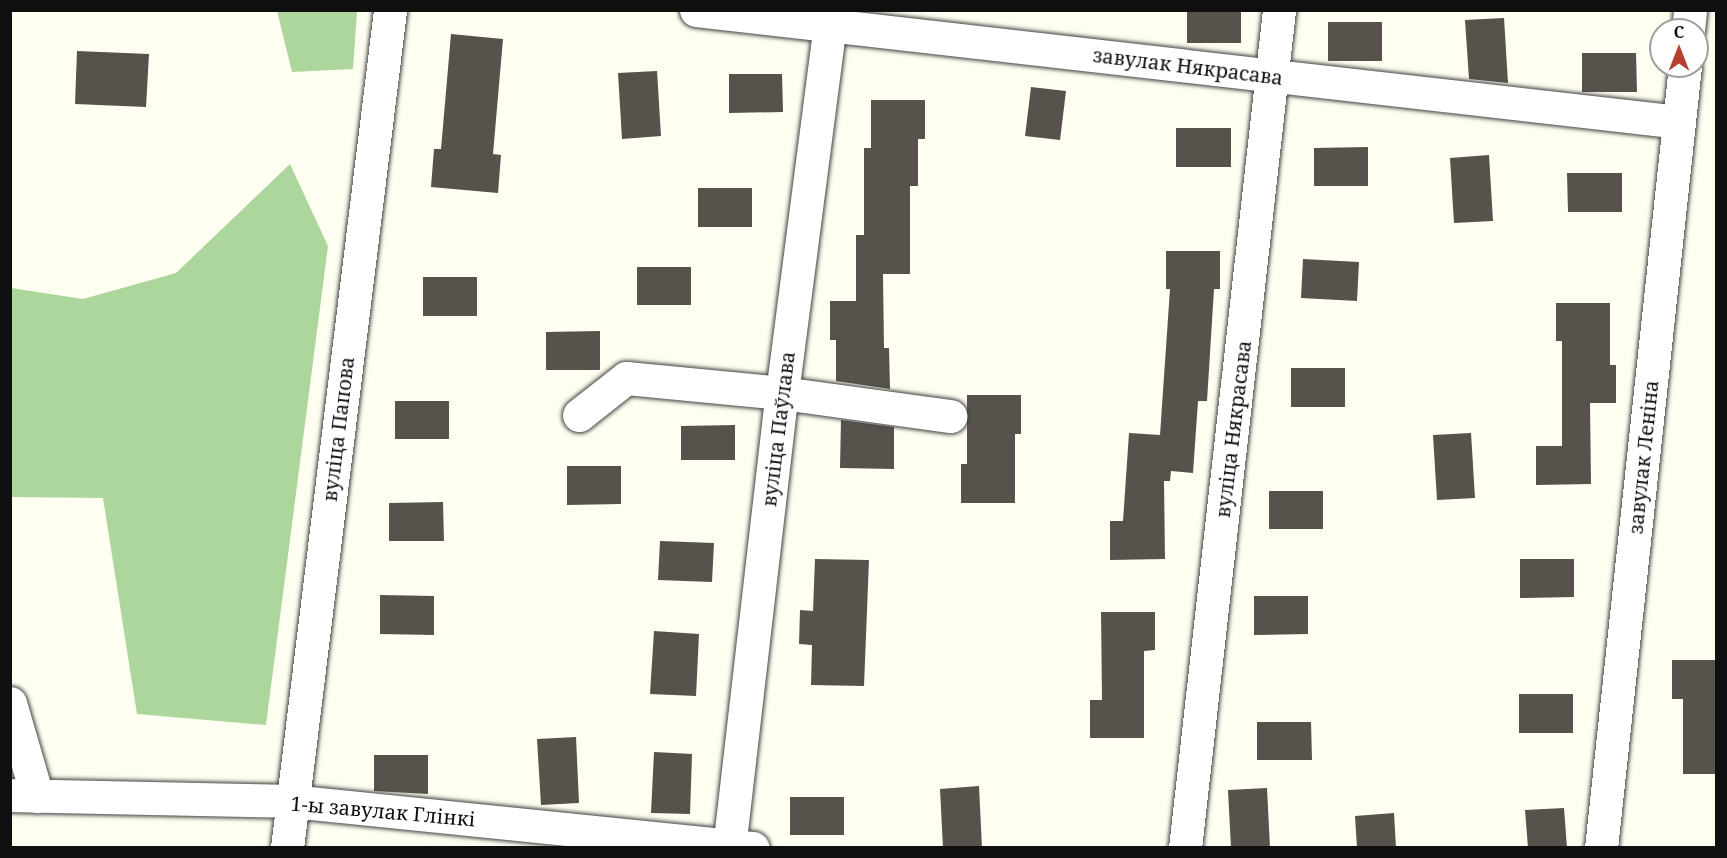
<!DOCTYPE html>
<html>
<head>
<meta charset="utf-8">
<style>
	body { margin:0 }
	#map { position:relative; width:1727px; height:858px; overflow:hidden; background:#fefef1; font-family:"Noto Serif",serif }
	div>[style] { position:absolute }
	.forest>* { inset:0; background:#add69d }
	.building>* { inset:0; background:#57524c }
	.roads { filter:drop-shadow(0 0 2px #424242) drop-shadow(0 0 2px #424242) }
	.minor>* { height:33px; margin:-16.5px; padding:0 16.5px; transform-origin:16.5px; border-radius:16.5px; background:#fff }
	span { translate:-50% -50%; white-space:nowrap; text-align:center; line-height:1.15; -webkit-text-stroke:6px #fff; paint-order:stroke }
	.street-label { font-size:20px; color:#0f0f0f }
	.frame { position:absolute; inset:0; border:12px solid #0f0f0f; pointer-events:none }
	.north { position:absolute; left:1649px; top:18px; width:60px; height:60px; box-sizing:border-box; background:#fff; border:2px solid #9f9f9f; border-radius:50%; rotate:0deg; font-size:16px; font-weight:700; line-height:24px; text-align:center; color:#0f0f0f }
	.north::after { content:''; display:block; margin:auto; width:21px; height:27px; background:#b64030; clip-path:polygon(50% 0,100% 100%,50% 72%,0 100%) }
</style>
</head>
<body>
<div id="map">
	<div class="forest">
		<i style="clip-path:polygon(277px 11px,357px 11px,353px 69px,292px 72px)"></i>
		<i style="clip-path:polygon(290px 164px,328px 246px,266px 725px,137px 714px,103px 498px,11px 497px,11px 288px,83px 299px,176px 273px)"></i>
	</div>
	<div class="building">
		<i style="clip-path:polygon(1187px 10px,1241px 10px,1241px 43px,1187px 43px)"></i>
		<i style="clip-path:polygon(1504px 18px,1508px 83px,1469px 79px,1465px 20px)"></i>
		<i style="clip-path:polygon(1328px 22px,1382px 22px,1382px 61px,1328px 61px)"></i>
		<i style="clip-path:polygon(451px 34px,503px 39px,493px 154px,501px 155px,498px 193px,431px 187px,434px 149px,441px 149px)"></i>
		<i style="clip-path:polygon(77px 51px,149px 54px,146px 107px,75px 104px)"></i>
		<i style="clip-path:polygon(1582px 53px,1636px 53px,1637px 92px,1582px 92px)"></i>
		<i style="clip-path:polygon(657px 71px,661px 136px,622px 139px,618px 73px)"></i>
		<i style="clip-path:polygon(729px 74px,782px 74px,783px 112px,729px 113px)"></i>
		<i style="clip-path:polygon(1031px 87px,1066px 91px,1060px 140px,1025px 136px)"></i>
		<i style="clip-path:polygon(871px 100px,925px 100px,925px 139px,918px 139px,918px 186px,910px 186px,910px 274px,883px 274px,884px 348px,889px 348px,890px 389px,836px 381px,836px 340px,830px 340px,830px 301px,856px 301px,856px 235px,864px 235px,864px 148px,871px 148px)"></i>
		<i style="clip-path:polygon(1176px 128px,1231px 128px,1231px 167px,1176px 167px)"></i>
		<i style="clip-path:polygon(1368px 147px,1368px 186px,1314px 186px,1314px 148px)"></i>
		<i style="clip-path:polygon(1489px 155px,1493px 221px,1454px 223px,1450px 158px)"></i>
		<i style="clip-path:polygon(1567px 173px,1622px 173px,1622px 212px,1568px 212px)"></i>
		<i style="clip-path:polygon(698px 188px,752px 188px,752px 227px,698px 227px)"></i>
		<i style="clip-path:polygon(1166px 251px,1220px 251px,1220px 289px,1214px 289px,1207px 401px,1198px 401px,1193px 473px,1171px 471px,1170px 481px,1164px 481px,1165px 559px,1110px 560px,1110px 521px,1123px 521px,1129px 433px,1160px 435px,1170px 289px,1166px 289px)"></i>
		<i style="clip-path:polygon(1303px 259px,1359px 262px,1357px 301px,1301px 298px)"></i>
		<i style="clip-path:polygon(637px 267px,691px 267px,691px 305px,637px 305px)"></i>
		<i style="clip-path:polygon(423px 277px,477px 277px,477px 316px,423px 316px)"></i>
		<i style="clip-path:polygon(1556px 303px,1610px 303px,1610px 365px,1616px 365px,1616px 403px,1590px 403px,1591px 484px,1536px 485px,1536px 446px,1562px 446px,1562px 341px,1556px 341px)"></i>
		<i style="clip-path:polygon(600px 331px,600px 370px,546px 370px,546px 332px)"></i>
		<i style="clip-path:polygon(1291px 368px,1345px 368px,1345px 407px,1291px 407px)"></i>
		<i style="clip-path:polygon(967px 395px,1021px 395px,1021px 434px,1015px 434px,1015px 503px,961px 503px,961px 464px,967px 464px)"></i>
		<i style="clip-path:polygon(395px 401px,449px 401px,449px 439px,395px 439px)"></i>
		<i style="clip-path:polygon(841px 420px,894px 427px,894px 469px,840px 468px)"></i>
		<i style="clip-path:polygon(735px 425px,735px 460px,681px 460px,681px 426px)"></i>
		<i style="clip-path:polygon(1471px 433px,1475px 498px,1437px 500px,1433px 435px)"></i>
		<i style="clip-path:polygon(567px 466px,621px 466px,621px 504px,567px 505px)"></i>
		<i style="clip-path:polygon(1269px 491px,1323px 491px,1323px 529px,1269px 529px)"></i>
		<i style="clip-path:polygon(443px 502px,444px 541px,389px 541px,389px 503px)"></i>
		<i style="clip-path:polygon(660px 541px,714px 543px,712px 582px,658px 580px)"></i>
		<i style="clip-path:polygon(815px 559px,869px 560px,864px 686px,811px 685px,812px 645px,799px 644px,800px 610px,813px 611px)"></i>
		<i style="clip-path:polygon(1520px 559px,1574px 559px,1574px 597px,1520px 598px)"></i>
		<i style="clip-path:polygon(380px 595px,434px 596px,434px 635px,380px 634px)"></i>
		<i style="clip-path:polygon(1254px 596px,1308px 596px,1308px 634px,1254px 635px)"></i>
		<i style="clip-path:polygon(1101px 612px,1155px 612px,1155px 650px,1144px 651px,1144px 738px,1090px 738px,1090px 700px,1102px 700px)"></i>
		<i style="clip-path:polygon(654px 631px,699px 634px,696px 696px,650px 694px)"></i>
		<i style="clip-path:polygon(1672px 660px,1716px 660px,1716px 774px,1683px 774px,1683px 699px,1672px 699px)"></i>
		<i style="clip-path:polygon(1519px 694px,1573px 694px,1573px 733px,1519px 733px)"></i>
		<i style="clip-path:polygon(1257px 722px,1311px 722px,1312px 760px,1257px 760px)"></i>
		<i style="clip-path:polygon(576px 737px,579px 803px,541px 805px,537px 739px)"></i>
		<i style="clip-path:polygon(654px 752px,692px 754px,690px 814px,651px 813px)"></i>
		<i style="clip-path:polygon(374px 755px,428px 755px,428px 794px,374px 791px)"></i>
		<i style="clip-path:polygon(979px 786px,982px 848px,943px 848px,940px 789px)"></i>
		<i style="clip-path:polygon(1267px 788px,1270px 848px,1231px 848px,1228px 790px)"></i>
		<i style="clip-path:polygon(790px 797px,844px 797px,844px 835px,790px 835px)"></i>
		<i style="clip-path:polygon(1564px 808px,1567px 848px,1528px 848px,1525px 810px)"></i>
		<i style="clip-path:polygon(1394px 813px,1396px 848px,1357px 848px,1355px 816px)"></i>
	</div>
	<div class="roads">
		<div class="minor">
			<i style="left:696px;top:10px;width:989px;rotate:6.5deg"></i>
			<i style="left:1688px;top:30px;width:20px;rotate:-84deg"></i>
			<i style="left:579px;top:415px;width:60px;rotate:-38.2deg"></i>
			<i style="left:626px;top:378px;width:157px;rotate:5.5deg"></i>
			<i style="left:782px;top:393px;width:170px;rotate:7.8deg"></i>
			<i style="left:10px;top:703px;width:97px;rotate:73.8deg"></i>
			<i style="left:10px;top:795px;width:281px;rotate:1.2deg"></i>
			<i style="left:291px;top:801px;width:464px;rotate:5.8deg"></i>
			<i style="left:287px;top:848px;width:844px;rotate:-82.99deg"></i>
			<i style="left:729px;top:848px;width:458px;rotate:-83.4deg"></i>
			<i style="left:782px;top:393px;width:386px;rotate:-82.6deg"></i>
			<i style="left:1185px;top:848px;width:843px;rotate:-83.6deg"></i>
			<i style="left:1601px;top:848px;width:786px;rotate:-83.87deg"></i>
		</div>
	</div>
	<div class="street-label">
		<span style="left:1188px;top:66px;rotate:7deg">завулак Някрасава</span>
		<span style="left:338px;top:429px;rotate:-83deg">вуліца Папова</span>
		<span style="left:778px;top:429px;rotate:-83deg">вуліца Паўлава</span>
		<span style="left:1233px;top:429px;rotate:-83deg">вуліца Някрасава</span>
		<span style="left:1643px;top:457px;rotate:-84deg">завулак Леніна</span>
		<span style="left:383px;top:811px;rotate:5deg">1-ы завулак Глінкі</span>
	</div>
	<div class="frame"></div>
	<div class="north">С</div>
</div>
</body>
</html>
